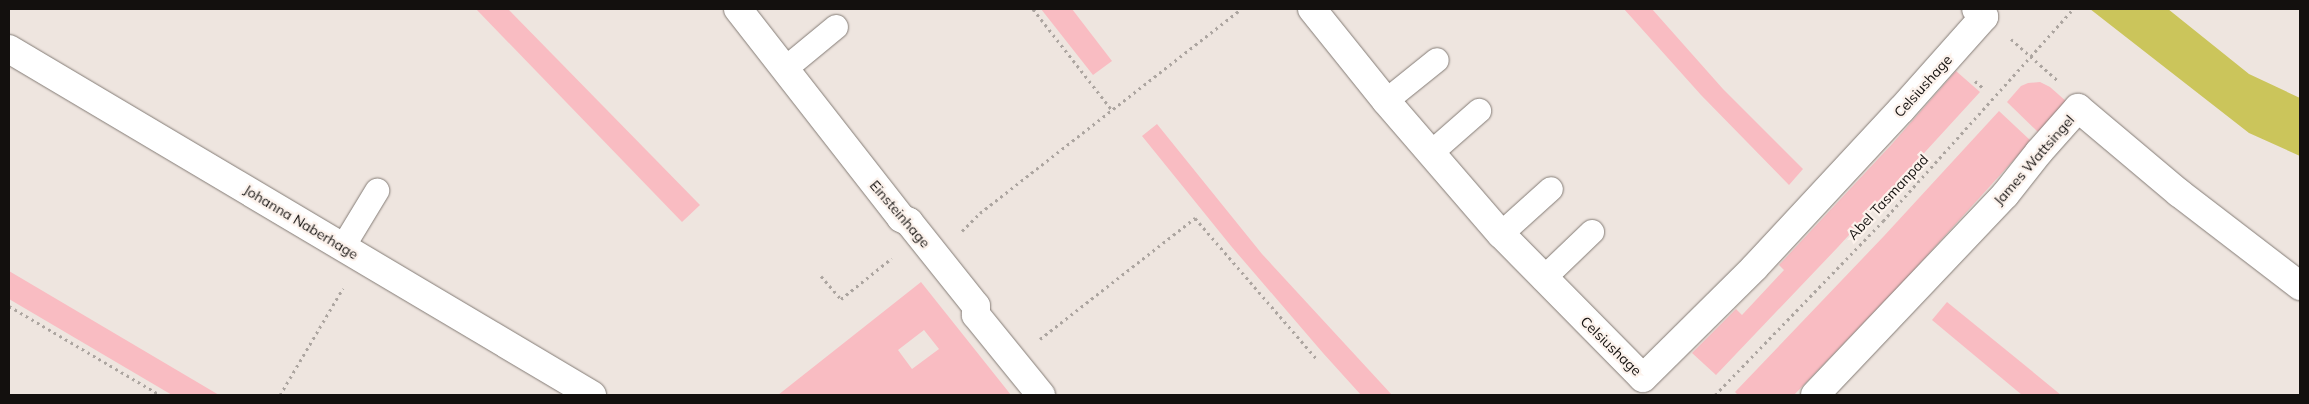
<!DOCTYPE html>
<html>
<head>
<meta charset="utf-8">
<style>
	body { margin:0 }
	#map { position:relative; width:2309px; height:404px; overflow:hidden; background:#eee5df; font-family:Mulish,sans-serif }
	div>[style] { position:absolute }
	.green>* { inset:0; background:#f9bcc2 }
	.water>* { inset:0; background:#cbc55b }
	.path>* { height:3px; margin-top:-1.5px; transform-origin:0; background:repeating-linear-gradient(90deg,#aca5a0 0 2.5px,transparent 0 6.5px) }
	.roads { filter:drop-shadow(0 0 1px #837b75) drop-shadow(0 0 1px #837b75) }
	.service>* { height:24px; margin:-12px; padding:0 12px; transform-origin:12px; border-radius:12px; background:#fff }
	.minor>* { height:28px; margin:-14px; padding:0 14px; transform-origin:14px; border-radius:14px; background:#fff }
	span { translate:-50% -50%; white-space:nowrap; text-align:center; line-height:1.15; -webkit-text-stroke:4.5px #fcf2ec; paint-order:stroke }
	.street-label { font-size:14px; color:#13100e }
	.frame { position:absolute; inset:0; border:10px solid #13100e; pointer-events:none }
</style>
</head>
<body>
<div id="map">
	<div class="green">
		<i style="clip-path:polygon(476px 9px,508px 9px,700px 205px,682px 222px)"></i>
		<i style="clip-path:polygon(1041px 9px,1072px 9px,1112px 61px,1093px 75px)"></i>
		<i style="clip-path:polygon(1624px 9px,1652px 9px,1723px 89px,1803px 169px,1789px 185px,1701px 95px)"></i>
		<i style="clip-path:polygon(1956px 71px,1980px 92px,1838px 247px,1716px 375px,1692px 353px,1736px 309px,1742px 315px,1784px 270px,1779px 265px,1892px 144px)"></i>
		<i style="clip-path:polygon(2040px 82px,2050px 87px,2067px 102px,2039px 133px,2007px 102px,2021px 86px,2028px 83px)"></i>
		<i style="clip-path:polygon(1999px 111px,2031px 141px,1903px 282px,1794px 395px,1738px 395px,1735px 392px,1884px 236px)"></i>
		<i style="clip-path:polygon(1157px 124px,1262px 254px,1392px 395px,1361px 395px,1323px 353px,1231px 246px,1142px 136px)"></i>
		<i style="clip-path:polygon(9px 271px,219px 395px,172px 395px,9px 299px)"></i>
		<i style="clip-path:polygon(evenodd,921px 282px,1011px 395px,778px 395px,921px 282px,924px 330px,939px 349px,912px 369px,898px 350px,924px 330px)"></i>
		<i style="clip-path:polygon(1947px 302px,2011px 354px,2061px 395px,2022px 395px,1932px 320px)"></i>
	</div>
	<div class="water">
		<i style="clip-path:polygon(2090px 9px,2168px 9px,2249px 74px,2300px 98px,2300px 156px,2249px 133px)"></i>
	</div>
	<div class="path">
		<i style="left:1033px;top:9px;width:128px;rotate:52deg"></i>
		<i style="left:2011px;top:39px;width:62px;rotate:41.7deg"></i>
		<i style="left:1975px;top:81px;width:11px;rotate:41deg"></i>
		<i style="left:962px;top:231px;width:25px;rotate:-45deg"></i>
		<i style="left:980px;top:213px;width:331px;rotate:-38deg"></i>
		<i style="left:821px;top:276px;width:30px;rotate:49deg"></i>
		<i style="left:841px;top:299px;width:65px;rotate:-38.8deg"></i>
		<i style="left:9px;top:306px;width:175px;rotate:30.5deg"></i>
		<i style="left:1040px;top:339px;width:197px;rotate:-38deg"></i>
		<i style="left:1195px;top:218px;width:185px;rotate:49.2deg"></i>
		<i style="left:280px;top:395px;width:124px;rotate:-59.5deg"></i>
		<i style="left:1715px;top:395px;width:242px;rotate:-46deg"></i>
		<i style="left:1883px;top:221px;width:285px;rotate:-48.1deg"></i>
	</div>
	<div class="roads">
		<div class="service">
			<i style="left:785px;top:69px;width:66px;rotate:-39.5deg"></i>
			<i style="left:1386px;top:101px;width:65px;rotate:-38.8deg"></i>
			<i style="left:1431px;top:153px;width:64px;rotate:-41.2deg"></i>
			<i style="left:1501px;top:234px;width:67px;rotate:-42deg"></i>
			<i style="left:343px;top:247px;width:66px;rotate:-58.7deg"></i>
			<i style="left:1543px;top:279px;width:68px;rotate:-43.8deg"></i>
		</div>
		<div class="minor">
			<i style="left:738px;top:9px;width:265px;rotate:52deg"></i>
			<i style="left:901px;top:218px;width:9px;rotate:27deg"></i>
			<i style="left:909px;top:222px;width:107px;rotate:51.4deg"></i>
			<i style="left:976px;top:306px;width:9px;rotate:90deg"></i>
			<i style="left:976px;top:315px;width:103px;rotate:50.9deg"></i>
			<i style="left:1312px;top:9px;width:118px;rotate:51.2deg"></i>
			<i style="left:1386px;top:101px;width:176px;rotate:49.2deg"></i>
			<i style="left:1501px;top:234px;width:202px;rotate:45.4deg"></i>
			<i style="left:1643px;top:378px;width:156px;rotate:-44.7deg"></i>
			<i style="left:1754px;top:268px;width:216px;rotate:-47.1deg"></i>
			<i style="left:1901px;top:110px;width:125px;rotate:-48.3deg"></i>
			<i style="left:1984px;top:17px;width:11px;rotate:-135deg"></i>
			<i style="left:9px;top:49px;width:678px;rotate:30.69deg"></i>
			<i style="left:1815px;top:395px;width:276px;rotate:-46.5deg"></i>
			<i style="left:2005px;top:195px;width:55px;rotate:-51.7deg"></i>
			<i style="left:2039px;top:152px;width:59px;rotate:-48.4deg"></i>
			<i style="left:2078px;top:108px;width:132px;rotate:40.1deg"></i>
			<i style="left:2179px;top:193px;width:153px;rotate:37.5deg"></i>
		</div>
	</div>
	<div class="street-label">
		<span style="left:1923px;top:86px;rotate:-48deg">Celsiushage</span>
		<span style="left:2034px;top:160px;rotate:-49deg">James Wattsingel</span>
		<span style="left:1888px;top:197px;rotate:-47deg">Abel Tasmanpad</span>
		<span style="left:900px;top:214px;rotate:49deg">Einsteinhage</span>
		<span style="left:301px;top:222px;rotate:31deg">Johanna Naberhage</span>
		<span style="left:1611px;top:346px;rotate:44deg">Celsiushage</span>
	</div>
	<div class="frame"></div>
</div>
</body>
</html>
